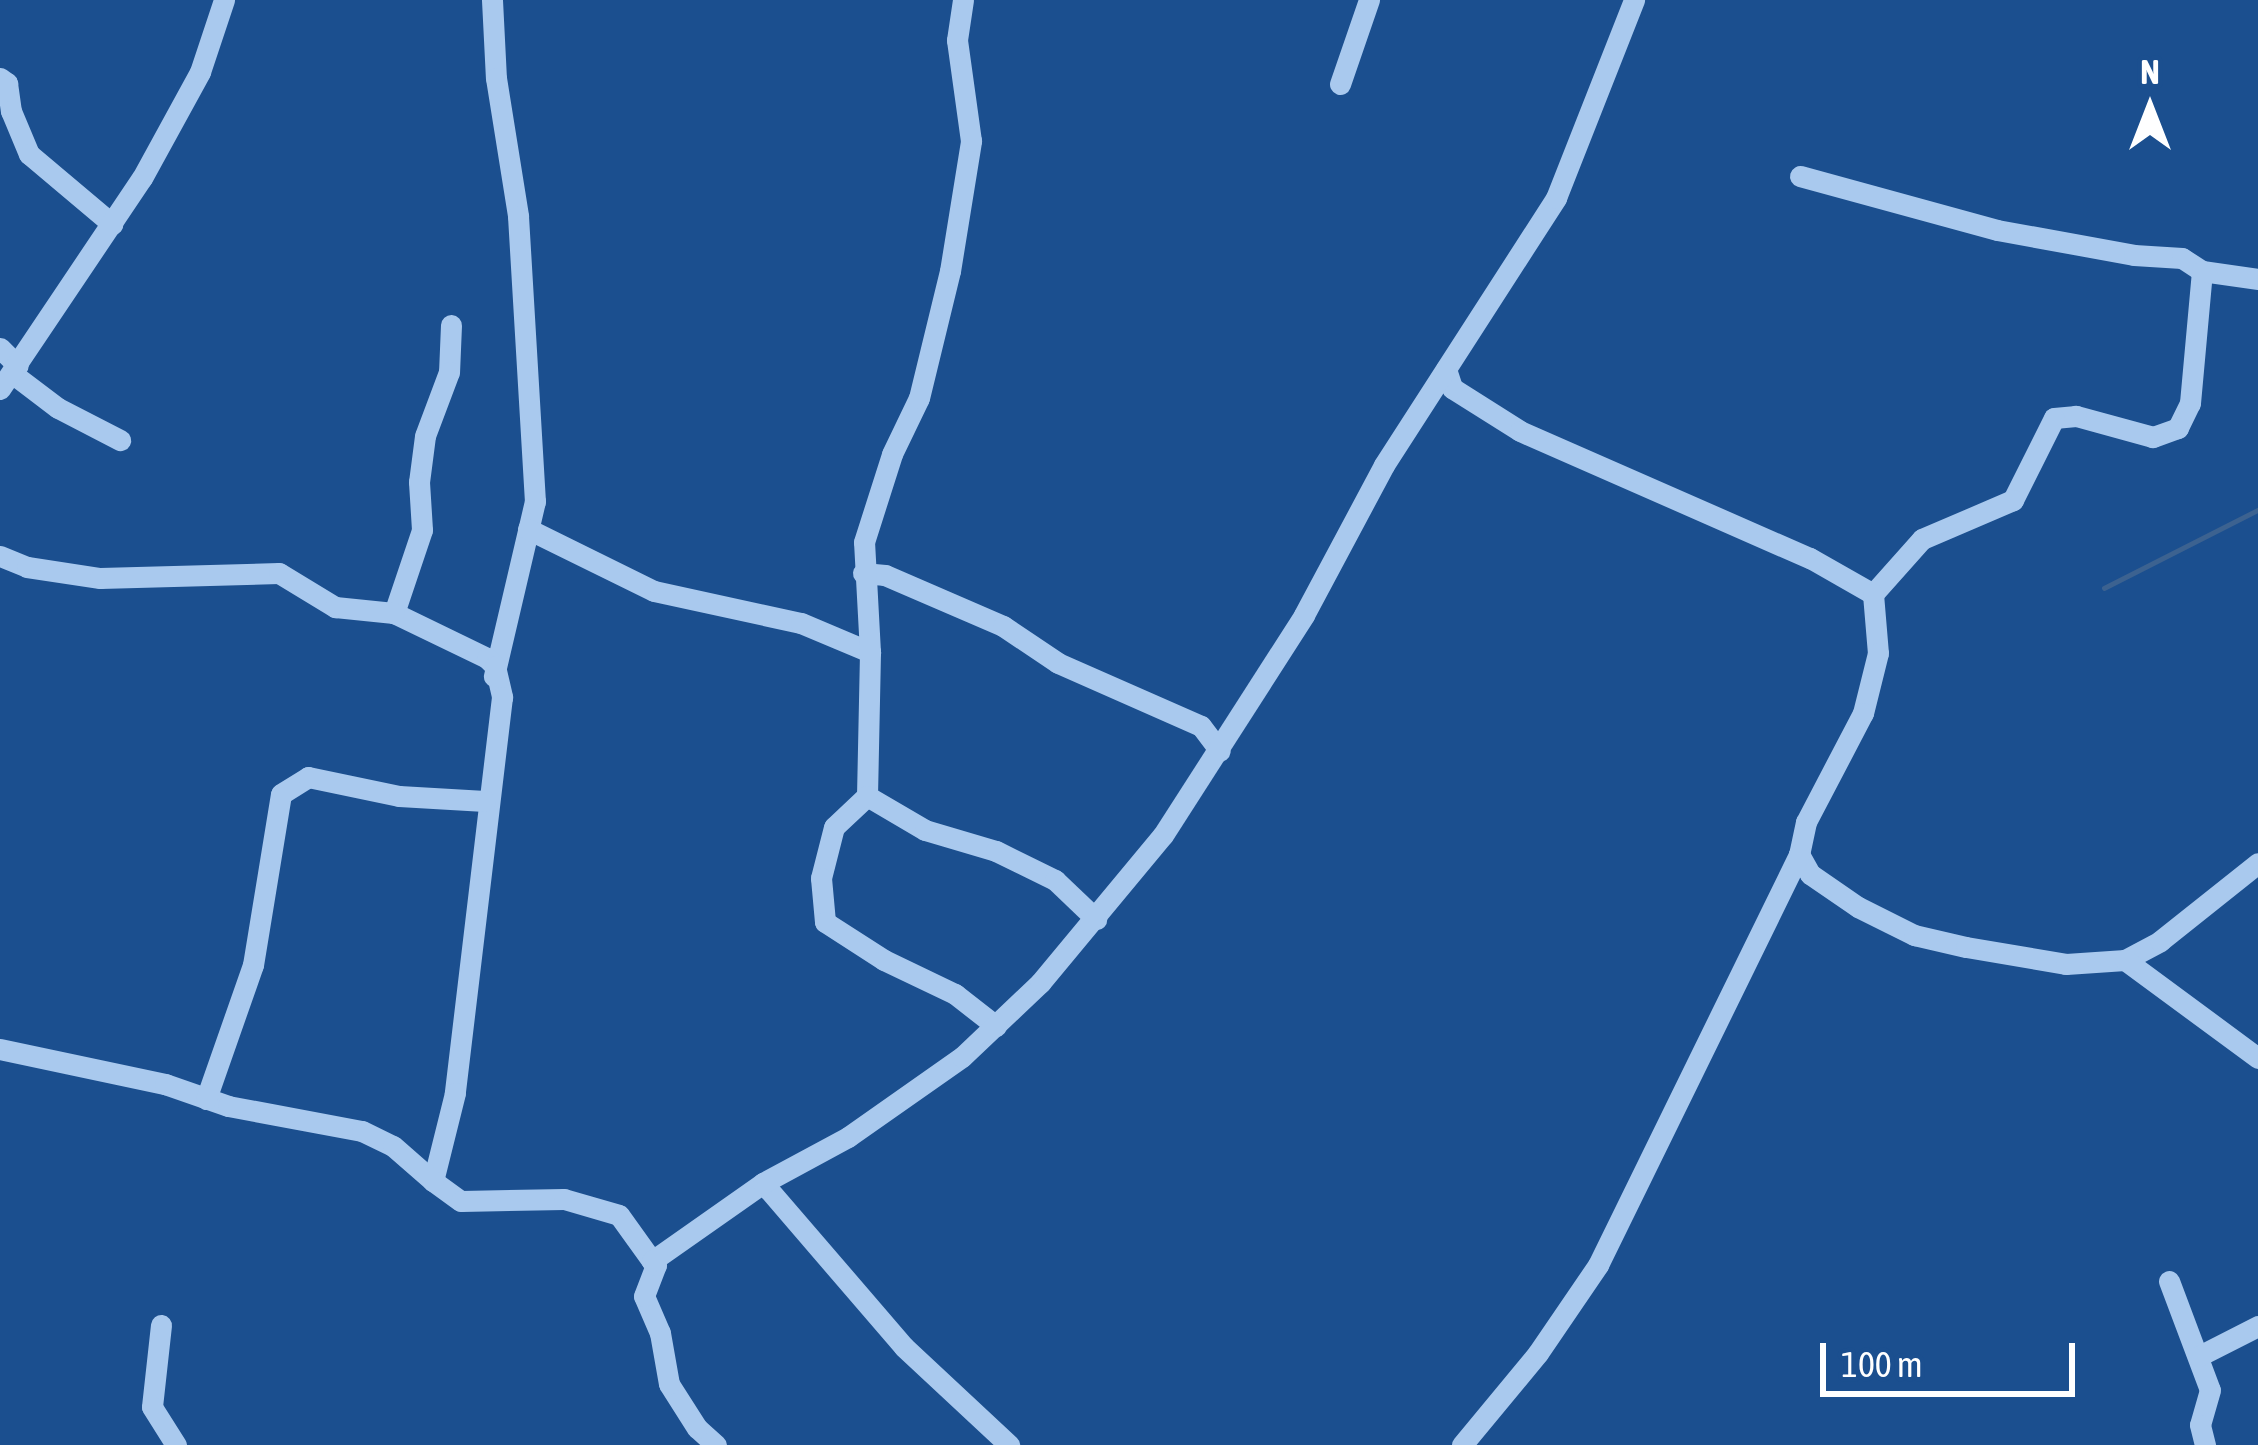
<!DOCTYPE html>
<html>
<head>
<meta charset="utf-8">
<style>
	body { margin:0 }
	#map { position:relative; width:2258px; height:1445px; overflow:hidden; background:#1b4f8f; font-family:"Asap Condensed",sans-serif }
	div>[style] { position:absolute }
	.stream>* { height:4.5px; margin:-2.25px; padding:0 2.25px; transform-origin:2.25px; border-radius:2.25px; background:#3c6290 }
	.minor>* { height:21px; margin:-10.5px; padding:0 10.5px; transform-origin:10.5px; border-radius:10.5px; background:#a9c9ee }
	span { translate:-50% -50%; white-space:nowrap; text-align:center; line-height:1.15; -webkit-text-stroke:12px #1b4f8f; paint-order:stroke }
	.north { position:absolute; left:2090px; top:48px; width:120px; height:120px; -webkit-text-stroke:9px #1b4f8f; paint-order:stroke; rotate:0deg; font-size:33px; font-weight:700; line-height:48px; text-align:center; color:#fff }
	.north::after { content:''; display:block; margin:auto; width:42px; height:54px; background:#fff; clip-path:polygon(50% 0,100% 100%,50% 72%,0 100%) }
	.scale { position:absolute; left:1820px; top:1343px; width:255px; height:54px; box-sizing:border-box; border:6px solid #fff; border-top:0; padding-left:15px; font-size:36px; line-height:42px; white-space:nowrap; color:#fff; -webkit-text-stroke:9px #1b4f8f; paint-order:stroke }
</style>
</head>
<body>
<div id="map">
	<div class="stream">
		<i style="left:2104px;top:588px;width:173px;rotate:-26.9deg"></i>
	</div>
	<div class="minor">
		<i style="left:492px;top:0;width:78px;rotate:87.1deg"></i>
		<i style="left:496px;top:78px;width:140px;rotate:80.9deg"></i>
		<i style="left:518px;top:216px;width:286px;rotate:86.6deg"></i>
		<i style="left:535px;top:501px;width:180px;rotate:103.2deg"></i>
		<i style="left:0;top:78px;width:9px;rotate:36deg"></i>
		<i style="left:7px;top:83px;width:28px;rotate:82deg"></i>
		<i style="left:11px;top:111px;width:47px;rotate:67.3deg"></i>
		<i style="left:29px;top:154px;width:109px;rotate:40.1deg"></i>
		<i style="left:1340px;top:84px;width:89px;rotate:-71deg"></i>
		<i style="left:1800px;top:176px;width:204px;rotate:15.3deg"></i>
		<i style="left:1997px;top:230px;width:139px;rotate:10.3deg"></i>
		<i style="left:2134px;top:255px;width:48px;rotate:3.6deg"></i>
		<i style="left:2182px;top:258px;width:24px;rotate:33deg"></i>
		<i style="left:2202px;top:271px;width:133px;rotate:95.2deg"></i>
		<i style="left:2190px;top:403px;width:28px;rotate:116deg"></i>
		<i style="left:2178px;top:428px;width:27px;rotate:160deg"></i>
		<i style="left:2153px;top:437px;width:80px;rotate:-164.7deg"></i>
		<i style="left:2076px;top:416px;width:22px;rotate:175deg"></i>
		<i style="left:2054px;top:418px;width:92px;rotate:116.6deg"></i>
		<i style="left:2013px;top:500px;width:99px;rotate:156.8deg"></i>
		<i style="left:1922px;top:539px;width:74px;rotate:131.7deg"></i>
		<i style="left:2202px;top:271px;width:57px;rotate:8.1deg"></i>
		<i style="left:451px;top:325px;width:47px;rotate:92.4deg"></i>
		<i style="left:449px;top:372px;width:68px;rotate:110.6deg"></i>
		<i style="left:425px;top:436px;width:46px;rotate:97.4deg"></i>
		<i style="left:419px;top:482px;width:48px;rotate:86.4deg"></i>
		<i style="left:422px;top:530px;width:88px;rotate:108.6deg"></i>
		<i style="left:394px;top:613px;width:103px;rotate:25.8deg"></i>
		<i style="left:487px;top:658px;width:11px;rotate:45deg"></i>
		<i style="left:495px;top:666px;width:32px;rotate:77deg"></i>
		<i style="left:502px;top:697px;width:399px;rotate:96.8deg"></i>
		<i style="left:455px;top:1093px;width:91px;rotate:104deg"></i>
		<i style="left:433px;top:1181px;width:34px;rotate:36deg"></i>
		<i style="left:461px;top:1201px;width:103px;rotate:-1.1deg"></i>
		<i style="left:564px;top:1199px;width:57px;rotate:16.2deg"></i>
		<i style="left:619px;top:1215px;width:57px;rotate:54.3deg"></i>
		<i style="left:0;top:348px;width:25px;rotate:45deg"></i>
		<i style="left:1446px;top:369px;width:20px;rotate:72deg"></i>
		<i style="left:1452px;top:388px;width:80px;rotate:32.3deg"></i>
		<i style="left:1520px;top:431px;width:317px;rotate:23.7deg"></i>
		<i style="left:1810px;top:558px;width:73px;rotate:29.7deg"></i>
		<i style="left:1873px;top:594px;width:59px;rotate:85.2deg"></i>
		<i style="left:1878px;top:653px;width:62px;rotate:104deg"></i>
		<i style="left:1863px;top:713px;width:123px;rotate:117.6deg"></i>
		<i style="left:1806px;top:822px;width:33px;rotate:102deg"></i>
		<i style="left:1799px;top:854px;width:23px;rotate:61deg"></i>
		<i style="left:1810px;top:874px;width:58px;rotate:34.5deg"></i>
		<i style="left:1858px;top:907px;width:63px;rotate:26.6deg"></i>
		<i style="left:1914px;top:935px;width:53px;rotate:13deg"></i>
		<i style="left:1966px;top:947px;width:101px;rotate:9.6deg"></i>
		<i style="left:2066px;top:964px;width:59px;rotate:-3.9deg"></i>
		<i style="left:2125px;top:960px;width:40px;rotate:-28deg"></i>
		<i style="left:2160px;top:941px;width:125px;rotate:-38.5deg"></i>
		<i style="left:13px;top:374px;width:56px;rotate:37.1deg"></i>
		<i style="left:58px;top:408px;width:70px;rotate:27.3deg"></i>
		<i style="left:0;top:389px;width:254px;rotate:-56.1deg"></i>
		<i style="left:142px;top:178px;width:121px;rotate:-61.3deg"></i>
		<i style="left:200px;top:72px;width:76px;rotate:-71.6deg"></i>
		<i style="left:528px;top:529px;width:140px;rotate:26.2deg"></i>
		<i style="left:654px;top:591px;width:150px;rotate:12.3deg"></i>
		<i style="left:801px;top:623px;width:75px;rotate:22.8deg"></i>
		<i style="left:0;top:556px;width:29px;rotate:22deg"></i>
		<i style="left:27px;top:567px;width:74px;rotate:8.6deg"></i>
		<i style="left:100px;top:578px;width:179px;rotate:-1.6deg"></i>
		<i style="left:279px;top:573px;width:66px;rotate:31.3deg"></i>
		<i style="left:335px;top:607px;width:59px;rotate:5.8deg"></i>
		<i style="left:863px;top:573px;width:22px;rotate:5deg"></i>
		<i style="left:885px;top:575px;width:129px;rotate:23.4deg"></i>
		<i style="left:1003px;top:626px;width:66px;rotate:33.9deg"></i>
		<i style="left:1058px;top:663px;width:156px;rotate:23.8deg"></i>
		<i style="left:1201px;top:726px;width:31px;rotate:53deg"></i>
		<i style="left:867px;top:796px;width:144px;rotate:-88.8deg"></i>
		<i style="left:870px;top:652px;width:110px;rotate:-93.1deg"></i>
		<i style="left:864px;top:542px;width:92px;rotate:-72.3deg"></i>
		<i style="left:892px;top:454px;width:62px;rotate:-64.3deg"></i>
		<i style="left:919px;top:398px;width:131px;rotate:-76.3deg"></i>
		<i style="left:950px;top:271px;width:132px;rotate:-80.8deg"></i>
		<i style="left:971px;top:141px;width:102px;rotate:-97.9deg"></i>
		<i style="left:957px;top:40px;width:40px;rotate:-81.5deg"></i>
		<i style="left:867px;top:796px;width:45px;rotate:136.8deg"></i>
		<i style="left:834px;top:827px;width:53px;rotate:104.3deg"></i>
		<i style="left:821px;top:878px;width:44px;rotate:84.8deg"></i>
		<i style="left:825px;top:922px;width:70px;rotate:32.8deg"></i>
		<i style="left:884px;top:960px;width:79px;rotate:25.6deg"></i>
		<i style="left:955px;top:994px;width:52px;rotate:38deg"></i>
		<i style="left:867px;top:796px;width:67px;rotate:30.4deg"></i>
		<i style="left:925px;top:830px;width:74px;rotate:16.5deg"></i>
		<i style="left:996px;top:851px;width:66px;rotate:26.2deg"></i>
		<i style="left:1055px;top:880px;width:57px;rotate:43.6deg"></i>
		<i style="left:2125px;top:960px;width:165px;rotate:36.4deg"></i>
		<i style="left:0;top:1049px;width:169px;rotate:12deg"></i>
		<i style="left:165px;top:1084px;width:67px;rotate:19.2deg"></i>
		<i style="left:228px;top:1106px;width:136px;rotate:10.6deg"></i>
		<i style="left:362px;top:1131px;width:34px;rotate:26deg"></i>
		<i style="left:393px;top:1146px;width:53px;rotate:41.2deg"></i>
		<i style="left:206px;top:1099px;width:142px;rotate:-70.7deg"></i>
		<i style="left:253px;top:965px;width:173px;rotate:-80.7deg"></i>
		<i style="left:281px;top:794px;width:32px;rotate:-32deg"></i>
		<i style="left:308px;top:777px;width:93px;rotate:11.8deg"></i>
		<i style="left:399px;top:796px;width:86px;rotate:3.3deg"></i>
		<i style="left:763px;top:1183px;width:216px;rotate:49.3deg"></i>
		<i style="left:904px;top:1347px;width:144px;rotate:43deg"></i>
		<i style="left:2169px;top:1281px;width:116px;rotate:69.4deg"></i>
		<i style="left:2210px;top:1390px;width:36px;rotate:106deg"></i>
		<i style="left:2200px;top:1425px;width:21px;rotate:76deg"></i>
		<i style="left:161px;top:1325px;width:82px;rotate:96.3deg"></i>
		<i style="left:152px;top:1407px;width:45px;rotate:57.7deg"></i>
		<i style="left:2199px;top:1356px;width:66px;rotate:-27deg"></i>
		<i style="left:716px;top:1445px;width:25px;rotate:-138deg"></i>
		<i style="left:697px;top:1428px;width:52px;rotate:-122.5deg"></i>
		<i style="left:669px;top:1384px;width:52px;rotate:-100deg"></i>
		<i style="left:660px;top:1333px;width:40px;rotate:-113.4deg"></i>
		<i style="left:644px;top:1296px;width:33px;rotate:-69deg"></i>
		<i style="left:656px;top:1265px;width:6px;rotate:-135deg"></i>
		<i style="left:652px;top:1261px;width:136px;rotate:-35.1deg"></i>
		<i style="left:763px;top:1183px;width:97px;rotate:-28.4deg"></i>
		<i style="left:848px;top:1137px;width:139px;rotate:-35.1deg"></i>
		<i style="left:962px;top:1057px;width:108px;rotate:-43.5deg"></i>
		<i style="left:1040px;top:983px;width:192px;rotate:-50.3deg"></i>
		<i style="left:1163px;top:835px;width:261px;rotate:-57.3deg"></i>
		<i style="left:1304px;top:615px;width:170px;rotate:-61.9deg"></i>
		<i style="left:1384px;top:465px;width:318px;rotate:-57.2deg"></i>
		<i style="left:1556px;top:198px;width:213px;rotate:-68.5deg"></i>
		<i style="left:1462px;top:1445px;width:119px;rotate:-50.4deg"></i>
		<i style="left:1538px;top:1353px;width:107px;rotate:-55.7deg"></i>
		<i style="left:1598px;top:1265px;width:458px;rotate:-63.9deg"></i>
	</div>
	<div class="north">N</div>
	<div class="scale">100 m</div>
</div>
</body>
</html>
